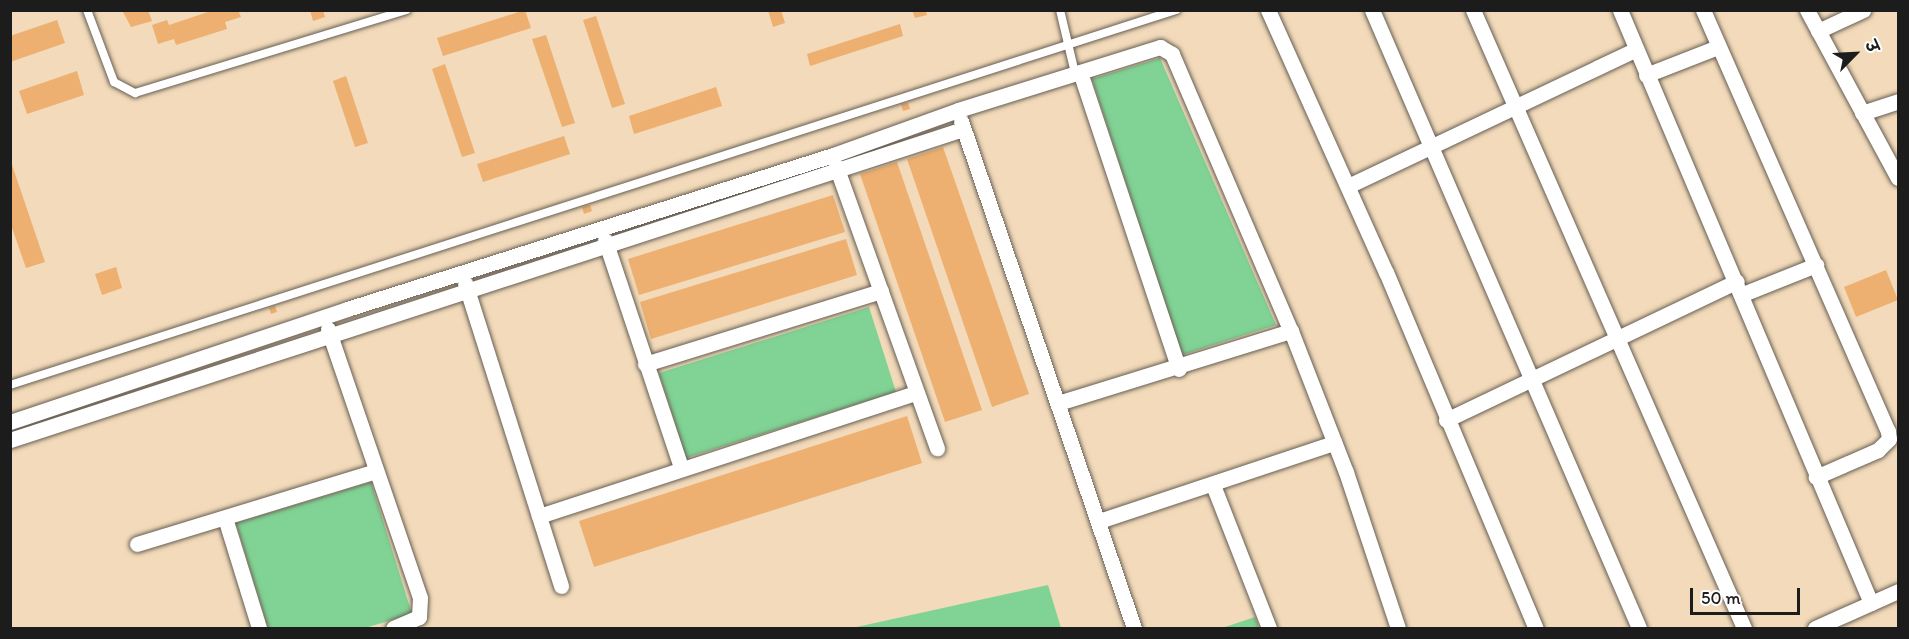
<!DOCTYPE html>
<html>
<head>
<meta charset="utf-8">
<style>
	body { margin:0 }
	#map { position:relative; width:1909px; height:639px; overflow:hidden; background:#f2daba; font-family:Itim,"Playpen Sans Deva",sans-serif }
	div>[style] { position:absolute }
	.green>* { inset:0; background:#81d395 }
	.building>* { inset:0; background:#edb070 }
	.roads { filter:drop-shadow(0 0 2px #675e53) drop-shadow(0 0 2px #675e53) }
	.lane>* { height:8px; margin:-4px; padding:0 4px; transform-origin:4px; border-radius:4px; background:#fff }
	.street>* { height:15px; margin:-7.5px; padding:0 7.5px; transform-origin:7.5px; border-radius:7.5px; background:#fff }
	span { translate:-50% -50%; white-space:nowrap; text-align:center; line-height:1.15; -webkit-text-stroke:6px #fff; paint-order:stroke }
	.frame { position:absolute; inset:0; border:12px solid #1c1c1c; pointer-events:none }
	.north { position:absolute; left:1825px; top:24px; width:60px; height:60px; -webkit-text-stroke:4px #fff; paint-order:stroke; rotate:66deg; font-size:16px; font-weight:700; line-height:24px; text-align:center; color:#1c1c1c }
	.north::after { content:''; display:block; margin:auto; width:21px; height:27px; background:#1c1c1c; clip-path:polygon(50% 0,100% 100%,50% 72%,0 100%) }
	.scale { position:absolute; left:1690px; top:588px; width:110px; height:27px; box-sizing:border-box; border:3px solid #1c1c1c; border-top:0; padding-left:8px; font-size:18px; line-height:21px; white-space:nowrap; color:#1c1c1c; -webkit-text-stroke:4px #fff; paint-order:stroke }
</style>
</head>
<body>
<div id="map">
	<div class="green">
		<i style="clip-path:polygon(1160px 58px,1276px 325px,1182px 355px,1092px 79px)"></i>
		<i style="clip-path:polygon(869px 307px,896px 392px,686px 458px,659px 373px)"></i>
		<i style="clip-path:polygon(371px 482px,412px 614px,365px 628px,268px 628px,236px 523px)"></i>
		<i style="clip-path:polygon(1048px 585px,1061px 628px,852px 628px)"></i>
		<i style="clip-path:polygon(1255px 617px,1259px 628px,1222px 628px)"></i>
	</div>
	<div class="building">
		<i style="clip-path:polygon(122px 10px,148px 10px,152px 21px,131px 27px)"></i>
		<i style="clip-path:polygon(214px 10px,238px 10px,241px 17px,225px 22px,227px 29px,176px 45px,174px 39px,158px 44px,152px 25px,167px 20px,169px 25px)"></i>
		<i style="clip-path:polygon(310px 10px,323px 10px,325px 17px,313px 21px)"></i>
		<i style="clip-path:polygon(525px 10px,531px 28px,443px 56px,437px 38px)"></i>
		<i style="clip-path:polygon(768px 10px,781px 10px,785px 23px,773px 27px)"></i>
		<i style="clip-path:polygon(912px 10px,925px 10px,927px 15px,915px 18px)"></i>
		<i style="clip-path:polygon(596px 16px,625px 104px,612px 108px,583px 20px)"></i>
		<i style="clip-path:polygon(57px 20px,65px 43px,10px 62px,10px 36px)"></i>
		<i style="clip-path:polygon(900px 24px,903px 36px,810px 66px,807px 54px)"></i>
		<i style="clip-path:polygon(546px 35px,575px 123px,562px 127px,532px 39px)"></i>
		<i style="clip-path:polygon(445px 64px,475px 153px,462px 157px,432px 69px)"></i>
		<i style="clip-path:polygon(77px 71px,84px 95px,27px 114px,19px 91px)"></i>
		<i style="clip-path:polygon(346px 76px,368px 143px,355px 147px,333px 81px)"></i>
		<i style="clip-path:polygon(716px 87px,722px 106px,634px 134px,629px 116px)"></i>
		<i style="clip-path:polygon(908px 103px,910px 109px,903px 111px,901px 104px)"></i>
		<i style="clip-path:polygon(564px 136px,570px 154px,483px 182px,477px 164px)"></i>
		<i style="clip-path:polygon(943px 147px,1029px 394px,992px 407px,907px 159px)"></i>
		<i style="clip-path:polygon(10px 159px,45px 262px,26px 268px,10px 222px)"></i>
		<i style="clip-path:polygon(897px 162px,982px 410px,945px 422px,860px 174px)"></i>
		<i style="clip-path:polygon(833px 195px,845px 232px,639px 295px,628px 259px)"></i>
		<i style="clip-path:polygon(590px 205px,592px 211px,584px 214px,582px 207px)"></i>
		<i style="clip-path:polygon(846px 239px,857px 275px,651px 339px,640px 302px)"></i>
		<i style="clip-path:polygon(116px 267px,122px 288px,102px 295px,95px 274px)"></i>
		<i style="clip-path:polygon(1886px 270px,1898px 300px,1856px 317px,1844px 287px)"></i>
		<i style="clip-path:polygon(275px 306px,277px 312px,271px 314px,269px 308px)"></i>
		<i style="clip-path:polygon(907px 416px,922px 463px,594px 567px,579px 521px)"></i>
	</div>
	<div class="roads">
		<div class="lane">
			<i style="left:87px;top:10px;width:77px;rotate:69.4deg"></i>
			<i style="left:114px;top:82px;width:24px;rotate:28deg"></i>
			<i style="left:135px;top:93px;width:284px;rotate:-17deg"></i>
			<i style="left:1060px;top:10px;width:65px;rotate:76.6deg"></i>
			<i style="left:10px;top:385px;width:1225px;rotate:-17.83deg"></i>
		</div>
		<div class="street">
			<i style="left:1268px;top:10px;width:287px;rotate:65.8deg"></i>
			<i style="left:1386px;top:272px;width:386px;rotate:67.2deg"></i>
			<i style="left:1372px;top:10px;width:673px;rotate:66.63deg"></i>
			<i style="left:1473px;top:10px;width:675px;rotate:66.32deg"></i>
			<i style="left:1620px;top:10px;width:644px;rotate:67.06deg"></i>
			<i style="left:1703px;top:10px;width:460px;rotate:66.3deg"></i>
			<i style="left:1888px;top:431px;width:8px;rotate:83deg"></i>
			<i style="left:1889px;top:439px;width:16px;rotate:135deg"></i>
			<i style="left:1878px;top:450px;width:68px;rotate:156.5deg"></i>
			<i style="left:1807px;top:10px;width:191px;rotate:61.6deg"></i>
			<i style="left:1818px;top:31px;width:50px;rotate:-25deg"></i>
			<i style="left:1080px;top:72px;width:313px;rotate:71.6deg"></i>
			<i style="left:1646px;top:75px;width:77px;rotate:-21.3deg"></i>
			<i style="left:1862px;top:113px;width:38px;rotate:-18deg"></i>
			<i style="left:961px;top:121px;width:536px;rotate:71.16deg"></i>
			<i style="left:836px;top:166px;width:300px;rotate:70.3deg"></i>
			<i style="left:1348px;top:186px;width:319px;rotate:-25.4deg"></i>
			<i style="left:605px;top:240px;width:239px;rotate:71.5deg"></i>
			<i style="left:465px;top:283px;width:318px;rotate:72.4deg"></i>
			<i style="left:1743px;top:294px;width:79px;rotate:-21.7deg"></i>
			<i style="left:328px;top:329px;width:284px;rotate:71.1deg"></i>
			<i style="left:420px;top:598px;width:19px;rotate:93deg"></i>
			<i style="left:419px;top:617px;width:28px;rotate:157deg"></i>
			<i style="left:645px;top:364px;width:247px;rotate:-17.2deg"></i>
			<i style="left:1058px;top:403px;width:244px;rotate:-17.2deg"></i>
			<i style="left:1446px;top:420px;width:322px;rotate:-25.5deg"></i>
			<i style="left:10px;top:422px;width:355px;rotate:-18.5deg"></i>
			<i style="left:347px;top:309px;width:510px;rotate:-17.58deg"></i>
			<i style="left:833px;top:155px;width:133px;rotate:-19.8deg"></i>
			<i style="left:958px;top:110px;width:212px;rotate:-17.3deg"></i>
			<i style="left:1160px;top:47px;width:14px;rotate:30deg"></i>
			<i style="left:1172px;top:54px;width:301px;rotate:66.8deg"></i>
			<i style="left:1291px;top:331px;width:151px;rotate:68.7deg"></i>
			<i style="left:1346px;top:472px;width:164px;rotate:71.6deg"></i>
			<i style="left:10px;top:440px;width:1002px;rotate:-18.07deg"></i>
			<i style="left:1213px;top:485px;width:154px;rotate:68.6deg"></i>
			<i style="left:539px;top:516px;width:396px;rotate:-18.1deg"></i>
			<i style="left:225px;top:518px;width:115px;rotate:72.8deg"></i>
			<i style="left:1099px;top:521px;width:248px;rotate:-18.4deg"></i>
			<i style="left:137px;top:544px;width:250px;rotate:-17deg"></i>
			<i style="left:1815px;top:628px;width:91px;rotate:-24deg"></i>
		</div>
	</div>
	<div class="frame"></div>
	<div class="north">उ</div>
	<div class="scale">50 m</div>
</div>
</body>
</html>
